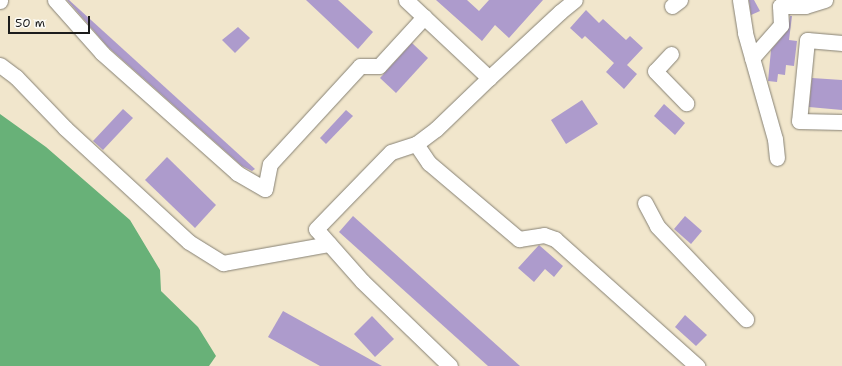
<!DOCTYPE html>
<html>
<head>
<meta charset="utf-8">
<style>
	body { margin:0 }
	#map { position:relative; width:842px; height:366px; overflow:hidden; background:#f1e6cc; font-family:"Shantell Sans",sans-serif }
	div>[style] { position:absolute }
	.forest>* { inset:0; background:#68b178 }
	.building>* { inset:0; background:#ad9bcc }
	.roads { filter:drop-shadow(0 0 1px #868174) drop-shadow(0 0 1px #868174) }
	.minor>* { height:15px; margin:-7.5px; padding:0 7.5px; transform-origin:7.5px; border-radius:7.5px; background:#fff }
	span { translate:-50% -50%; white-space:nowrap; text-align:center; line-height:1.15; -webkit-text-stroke:3px #fdfcf7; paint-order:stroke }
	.scale { position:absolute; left:8px; top:16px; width:82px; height:18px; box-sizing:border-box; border:2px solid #1c1c1c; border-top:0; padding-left:5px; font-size:12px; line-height:14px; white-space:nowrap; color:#1c1c1c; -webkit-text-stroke:3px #fdfcf7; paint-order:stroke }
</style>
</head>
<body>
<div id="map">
	<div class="forest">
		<i style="clip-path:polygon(0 114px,46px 147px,130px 220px,160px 270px,161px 291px,198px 327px,216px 356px,209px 366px,0 366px)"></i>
	</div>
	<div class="building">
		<i style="clip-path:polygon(67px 0,69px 0,255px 169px,252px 171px,242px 166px,108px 47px)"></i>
		<i style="clip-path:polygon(306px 0,338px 0,373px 32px,358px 49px)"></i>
		<i style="clip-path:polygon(436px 0,467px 0,479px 11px,489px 0,543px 0,509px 38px,495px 25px,482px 41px)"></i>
		<i style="clip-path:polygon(749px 0,754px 0,760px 11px,751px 15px)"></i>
		<i style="clip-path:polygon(586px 10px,599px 23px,603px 19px,626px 40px,630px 36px,643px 48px,627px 65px,637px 74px,624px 89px,606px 72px,614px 63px,585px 36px,582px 39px,570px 28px)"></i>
		<i style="clip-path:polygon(790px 16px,792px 16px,789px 40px,797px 41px,794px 66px,786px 65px,785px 75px,778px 74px,777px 82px,768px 81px,771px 50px,788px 30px)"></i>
		<i style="clip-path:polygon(238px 27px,250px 38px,235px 53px,222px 40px)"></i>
		<i style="clip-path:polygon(412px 43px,428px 58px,396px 93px,380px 78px)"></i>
		<i style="clip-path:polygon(812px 78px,842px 80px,842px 110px,809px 107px)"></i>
		<i style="clip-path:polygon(582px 100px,598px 124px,566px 144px,551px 120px)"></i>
		<i style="clip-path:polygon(664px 104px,685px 123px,675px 135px,654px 116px)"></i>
		<i style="clip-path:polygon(123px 109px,133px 118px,103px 150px,93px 141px)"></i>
		<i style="clip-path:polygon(346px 110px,353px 116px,326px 144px,320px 138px)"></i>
		<i style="clip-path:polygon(167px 157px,216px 205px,195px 228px,145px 180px)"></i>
		<i style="clip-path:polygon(353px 216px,520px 366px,488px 366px,339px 232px)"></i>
		<i style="clip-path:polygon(685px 216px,702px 231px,691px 244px,674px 229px)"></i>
		<i style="clip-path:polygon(539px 245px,563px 266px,554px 277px,545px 269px,534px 282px,518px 268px)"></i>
		<i style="clip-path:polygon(283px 311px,382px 366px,320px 366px,268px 337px)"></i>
		<i style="clip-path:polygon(685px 315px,707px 335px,696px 346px,675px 327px)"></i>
		<i style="clip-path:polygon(372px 316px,394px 339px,375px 357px,354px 334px)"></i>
	</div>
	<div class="roads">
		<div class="minor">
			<i style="left:55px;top:0;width:71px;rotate:48.4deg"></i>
			<i style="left:102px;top:53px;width:181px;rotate:41.6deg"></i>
			<i style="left:237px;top:173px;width:32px;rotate:30deg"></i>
			<i style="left:265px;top:189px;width:25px;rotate:-79deg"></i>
			<i style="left:270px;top:164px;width:133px;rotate:-47.4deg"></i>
			<i style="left:360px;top:66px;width:19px"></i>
			<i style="left:379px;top:66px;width:67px;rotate:-47.4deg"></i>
			<i style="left:406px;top:0;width:114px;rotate:43.2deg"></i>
			<i style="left:740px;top:0;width:33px;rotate:81deg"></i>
			<i style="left:745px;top:33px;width:110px;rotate:74.2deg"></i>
			<i style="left:775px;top:139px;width:19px;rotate:84deg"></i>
			<i style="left:0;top:1px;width:1px;rotate:-90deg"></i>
			<i style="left:672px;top:6px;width:10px;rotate:-37deg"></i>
			<i style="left:842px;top:43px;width:35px;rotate:-175deg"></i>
			<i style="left:807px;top:40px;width:81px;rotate:95.6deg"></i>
			<i style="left:799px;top:121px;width:43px;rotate:1.3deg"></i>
			<i style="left:671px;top:54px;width:23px;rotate:133deg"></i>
			<i style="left:655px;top:71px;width:45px;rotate:45.9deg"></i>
			<i style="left:752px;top:58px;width:44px;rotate:-48.7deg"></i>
			<i style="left:781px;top:25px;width:19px;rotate:-93deg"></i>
			<i style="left:780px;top:6px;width:25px"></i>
			<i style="left:805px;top:6px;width:21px;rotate:-17deg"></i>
			<i style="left:0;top:65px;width:20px;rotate:37deg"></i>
			<i style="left:16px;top:77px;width:71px;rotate:46.1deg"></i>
			<i style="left:65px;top:128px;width:168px;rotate:42.6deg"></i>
			<i style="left:189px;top:242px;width:40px;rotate:32deg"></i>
			<i style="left:223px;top:263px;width:108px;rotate:-10.2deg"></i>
			<i style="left:416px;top:144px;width:23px;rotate:56deg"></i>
			<i style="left:429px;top:163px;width:118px;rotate:40.2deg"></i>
			<i style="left:519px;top:239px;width:25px;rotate:-9deg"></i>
			<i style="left:544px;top:235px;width:12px;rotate:20deg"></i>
			<i style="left:555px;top:239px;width:191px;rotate:41.8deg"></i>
			<i style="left:645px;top:203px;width:26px;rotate:62deg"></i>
			<i style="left:657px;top:226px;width:129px;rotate:46.3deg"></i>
			<i style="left:450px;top:366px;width:122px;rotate:-136deg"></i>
			<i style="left:362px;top:281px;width:69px;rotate:-131.5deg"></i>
			<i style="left:316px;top:229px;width:107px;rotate:-45.8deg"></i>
			<i style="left:391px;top:152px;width:26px;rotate:-18deg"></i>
			<i style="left:416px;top:144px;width:25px;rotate:-37deg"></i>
			<i style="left:436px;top:129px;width:74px;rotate:-43.9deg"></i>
			<i style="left:489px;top:78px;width:97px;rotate:-42.9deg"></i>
			<i style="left:560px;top:12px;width:19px;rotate:-39deg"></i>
		</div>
	</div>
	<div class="scale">50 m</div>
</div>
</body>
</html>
